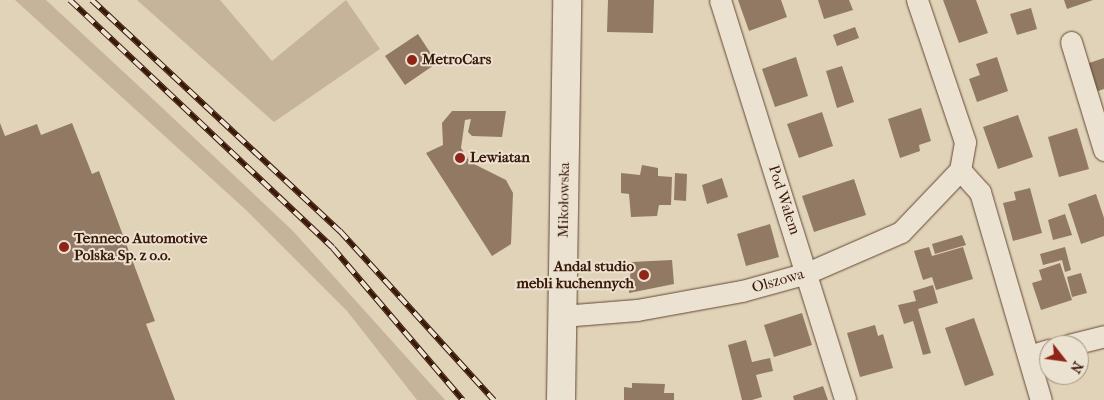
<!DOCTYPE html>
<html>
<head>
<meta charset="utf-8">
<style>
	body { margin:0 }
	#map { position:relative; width:1104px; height:400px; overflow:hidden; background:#e1d3b8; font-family:"IM FELL French Canon",serif }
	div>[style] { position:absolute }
	.green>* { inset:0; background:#c5b39a }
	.building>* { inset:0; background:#917964 }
	.roads { filter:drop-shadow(0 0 1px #644734) drop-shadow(0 0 1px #644734) }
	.street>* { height:21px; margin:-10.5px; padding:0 10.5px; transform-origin:10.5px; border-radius:10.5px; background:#ece2d1 }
	.secondary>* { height:28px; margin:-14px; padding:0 14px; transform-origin:14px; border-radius:14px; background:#ece2d1 }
	.rail>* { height:5.5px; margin-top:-2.75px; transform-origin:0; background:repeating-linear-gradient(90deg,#ece2d1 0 11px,#3a1808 0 22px); box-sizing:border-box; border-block:1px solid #3a1808 }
	.dots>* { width:14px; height:14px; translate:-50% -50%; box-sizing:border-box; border:2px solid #ece2d1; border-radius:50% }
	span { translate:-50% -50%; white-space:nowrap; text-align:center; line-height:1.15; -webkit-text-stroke:4px #ece2d1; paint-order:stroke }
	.poi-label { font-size:15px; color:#3a1808; font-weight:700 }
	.left { translate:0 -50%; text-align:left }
	.right { translate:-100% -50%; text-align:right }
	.street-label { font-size:15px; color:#3a1808 }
	.north { position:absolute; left:1039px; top:335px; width:50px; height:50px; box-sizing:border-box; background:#ece2d1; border:1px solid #a59181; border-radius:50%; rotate:120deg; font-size:14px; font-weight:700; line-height:20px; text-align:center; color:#3a1808 }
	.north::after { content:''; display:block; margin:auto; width:18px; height:22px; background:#8f2418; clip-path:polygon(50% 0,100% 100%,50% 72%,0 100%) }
</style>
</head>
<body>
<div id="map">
	<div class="green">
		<i style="clip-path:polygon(15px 0,46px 0,156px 102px,292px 230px,445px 400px,417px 400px,347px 311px,246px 210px)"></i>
		<i style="clip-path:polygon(137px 0,220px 0,272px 61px,346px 0,380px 49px,274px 122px)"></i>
	</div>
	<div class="building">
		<i style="clip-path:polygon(608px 0,654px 0,653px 33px,607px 32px)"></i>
		<i style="clip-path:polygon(738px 0,781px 0,787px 17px,749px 31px)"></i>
		<i style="clip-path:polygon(818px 0,849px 0,853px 10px,824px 19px)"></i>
		<i style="clip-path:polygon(943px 0,976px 0,988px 33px,959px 43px)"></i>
		<i style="clip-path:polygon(1064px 0,1093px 0,1067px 9px)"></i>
		<i style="clip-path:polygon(1031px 8px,1037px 29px,1017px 35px,1010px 14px)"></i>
		<i style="clip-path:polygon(855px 27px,859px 38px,837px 46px,833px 35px)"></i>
		<i style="clip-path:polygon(418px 34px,437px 63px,405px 85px,385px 56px)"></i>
		<i style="clip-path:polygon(796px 57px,808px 96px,775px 107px,762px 69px)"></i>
		<i style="clip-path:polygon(997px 57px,1008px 91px,977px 102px,969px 79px,980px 75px,976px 64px)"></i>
		<i style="clip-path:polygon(1104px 58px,1104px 89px,1095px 92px,1086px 64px)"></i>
		<i style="clip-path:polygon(842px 66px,854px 102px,837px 108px,826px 71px)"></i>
		<i style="clip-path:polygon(921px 108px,931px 141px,919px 145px,920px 151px,900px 158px,888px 119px)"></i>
		<i style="clip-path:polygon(452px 111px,506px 111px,502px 137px,472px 136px,468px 132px,471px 119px,465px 120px,461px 148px,470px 162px,506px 180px,513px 193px,511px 244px,492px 256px,426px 153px,443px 145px,442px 123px)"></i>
		<i style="clip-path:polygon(822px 112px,833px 146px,799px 158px,787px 124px)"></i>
		<i style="clip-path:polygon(1018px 115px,1033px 157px,998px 169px,983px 127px)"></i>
		<i style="clip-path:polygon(0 123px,5px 136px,37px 124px,41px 135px,72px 123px,92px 174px,99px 171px,155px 321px,146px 324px,175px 400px,0 400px)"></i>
		<i style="clip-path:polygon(1077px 128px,1089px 169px,1059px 177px,1048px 137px)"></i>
		<i style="clip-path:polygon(642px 165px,658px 168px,658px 176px,672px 177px,671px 205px,659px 205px,657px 216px,631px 217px,629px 194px,621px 193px,621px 173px,640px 175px)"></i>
		<i style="clip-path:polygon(675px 173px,687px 174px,686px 201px,674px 200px)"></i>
		<i style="clip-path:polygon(722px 178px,728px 197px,707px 204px,702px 185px)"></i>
		<i style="clip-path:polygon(854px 179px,866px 215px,814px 232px,802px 196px)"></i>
		<i style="clip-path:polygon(1030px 188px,1042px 233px,1013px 241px,1003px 203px,1016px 200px,1014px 192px)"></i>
		<i style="clip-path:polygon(1096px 194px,1104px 218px,1104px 236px,1081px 244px,1068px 204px)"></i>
		<i style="clip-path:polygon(1065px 214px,1072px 235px,1053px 240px,1048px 220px)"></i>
		<i style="clip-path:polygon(770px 224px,779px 257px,746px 266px,737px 234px)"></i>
		<i style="clip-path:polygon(962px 235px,966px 245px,935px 254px,932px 244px)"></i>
		<i style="clip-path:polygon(929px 247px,932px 256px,963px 247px,973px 279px,936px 290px,932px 277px,923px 280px,914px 251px)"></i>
		<i style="clip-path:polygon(1065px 247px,1071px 270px,1065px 272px,1062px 260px,1043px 265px,1040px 254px)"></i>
		<i style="clip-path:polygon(672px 260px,674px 284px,629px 293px,631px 262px)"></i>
		<i style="clip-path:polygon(1060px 263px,1072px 300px,1041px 310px,1032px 283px,1042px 280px,1039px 270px)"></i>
		<i style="clip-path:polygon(1081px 273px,1087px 293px,1072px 297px,1067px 277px)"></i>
		<i style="clip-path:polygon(933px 285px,938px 303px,918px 309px,931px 353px,923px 355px,913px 321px,904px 324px,898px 305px,916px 301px,913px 291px)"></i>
		<i style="clip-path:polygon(802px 313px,812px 345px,774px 357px,764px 325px)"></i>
		<i style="clip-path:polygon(974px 318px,994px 375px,965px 386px,945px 328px)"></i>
		<i style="clip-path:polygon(875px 325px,878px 336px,883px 334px,893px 368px,860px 377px,847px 333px)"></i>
		<i style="clip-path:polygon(746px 340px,752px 362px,770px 358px,773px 371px,756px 375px,762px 397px,752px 400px,742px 400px,728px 345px)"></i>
		<i style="clip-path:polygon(632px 383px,665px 384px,664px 393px,674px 393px,674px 400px,624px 400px,624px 387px,632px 388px)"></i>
		<i style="clip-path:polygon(823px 386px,828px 400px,794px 400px,793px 396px)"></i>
	</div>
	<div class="roads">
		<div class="street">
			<i style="left:720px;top:0;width:419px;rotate:72.6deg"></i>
			<i style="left:917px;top:0;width:150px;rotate:71.3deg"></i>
			<i style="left:965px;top:142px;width:28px;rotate:100deg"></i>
			<i style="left:960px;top:170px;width:30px;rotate:48deg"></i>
			<i style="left:980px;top:192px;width:217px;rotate:73.7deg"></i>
			<i style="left:1071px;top:42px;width:113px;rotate:73deg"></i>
			<i style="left:562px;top:316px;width:75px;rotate:-4.6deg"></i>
			<i style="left:637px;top:310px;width:107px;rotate:-10.3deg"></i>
			<i style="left:742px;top:291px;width:67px;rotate:-15.5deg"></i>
			<i style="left:807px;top:273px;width:103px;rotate:-23.6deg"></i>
			<i style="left:901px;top:232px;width:86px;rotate:-46.4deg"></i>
			<i style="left:1069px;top:345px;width:36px;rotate:-14deg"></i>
			<i style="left:1029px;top:356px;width:21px;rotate:-17deg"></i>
		</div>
		<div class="secondary">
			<i style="left:561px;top:400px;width:400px;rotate:-89.1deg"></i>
		</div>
	</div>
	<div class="rail">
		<i style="left:70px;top:0;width:361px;rotate:43.3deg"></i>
		<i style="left:333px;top:248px;width:200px;rotate:49.5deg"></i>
		<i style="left:92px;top:0;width:339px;rotate:43deg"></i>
		<i style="left:340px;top:231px;width:229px;rotate:47.7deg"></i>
	</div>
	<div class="dots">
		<i style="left:412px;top:60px;background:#8f2418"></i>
		<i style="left:460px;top:158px;background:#8f2418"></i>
		<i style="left:64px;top:247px;background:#8f2418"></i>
		<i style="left:644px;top:275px;background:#8f2418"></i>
	</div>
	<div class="poi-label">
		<span class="left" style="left:422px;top:60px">MetroCars</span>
		<span class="left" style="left:470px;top:158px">Lewiatan</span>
		<span class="left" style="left:74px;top:247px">Tenneco Automotive<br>Polska Sp. z o.o.</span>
		<span class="right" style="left:634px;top:275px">Andal studio<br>mebli kuchennych</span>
	</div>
	<div class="street-label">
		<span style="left:564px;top:200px;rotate:-89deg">Mikołowska</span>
		<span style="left:784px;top:200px;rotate:72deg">Pod Wałem</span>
		<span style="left:778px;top:281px;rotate:-16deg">Olszowa</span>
	</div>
	<div class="north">N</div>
</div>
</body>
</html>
